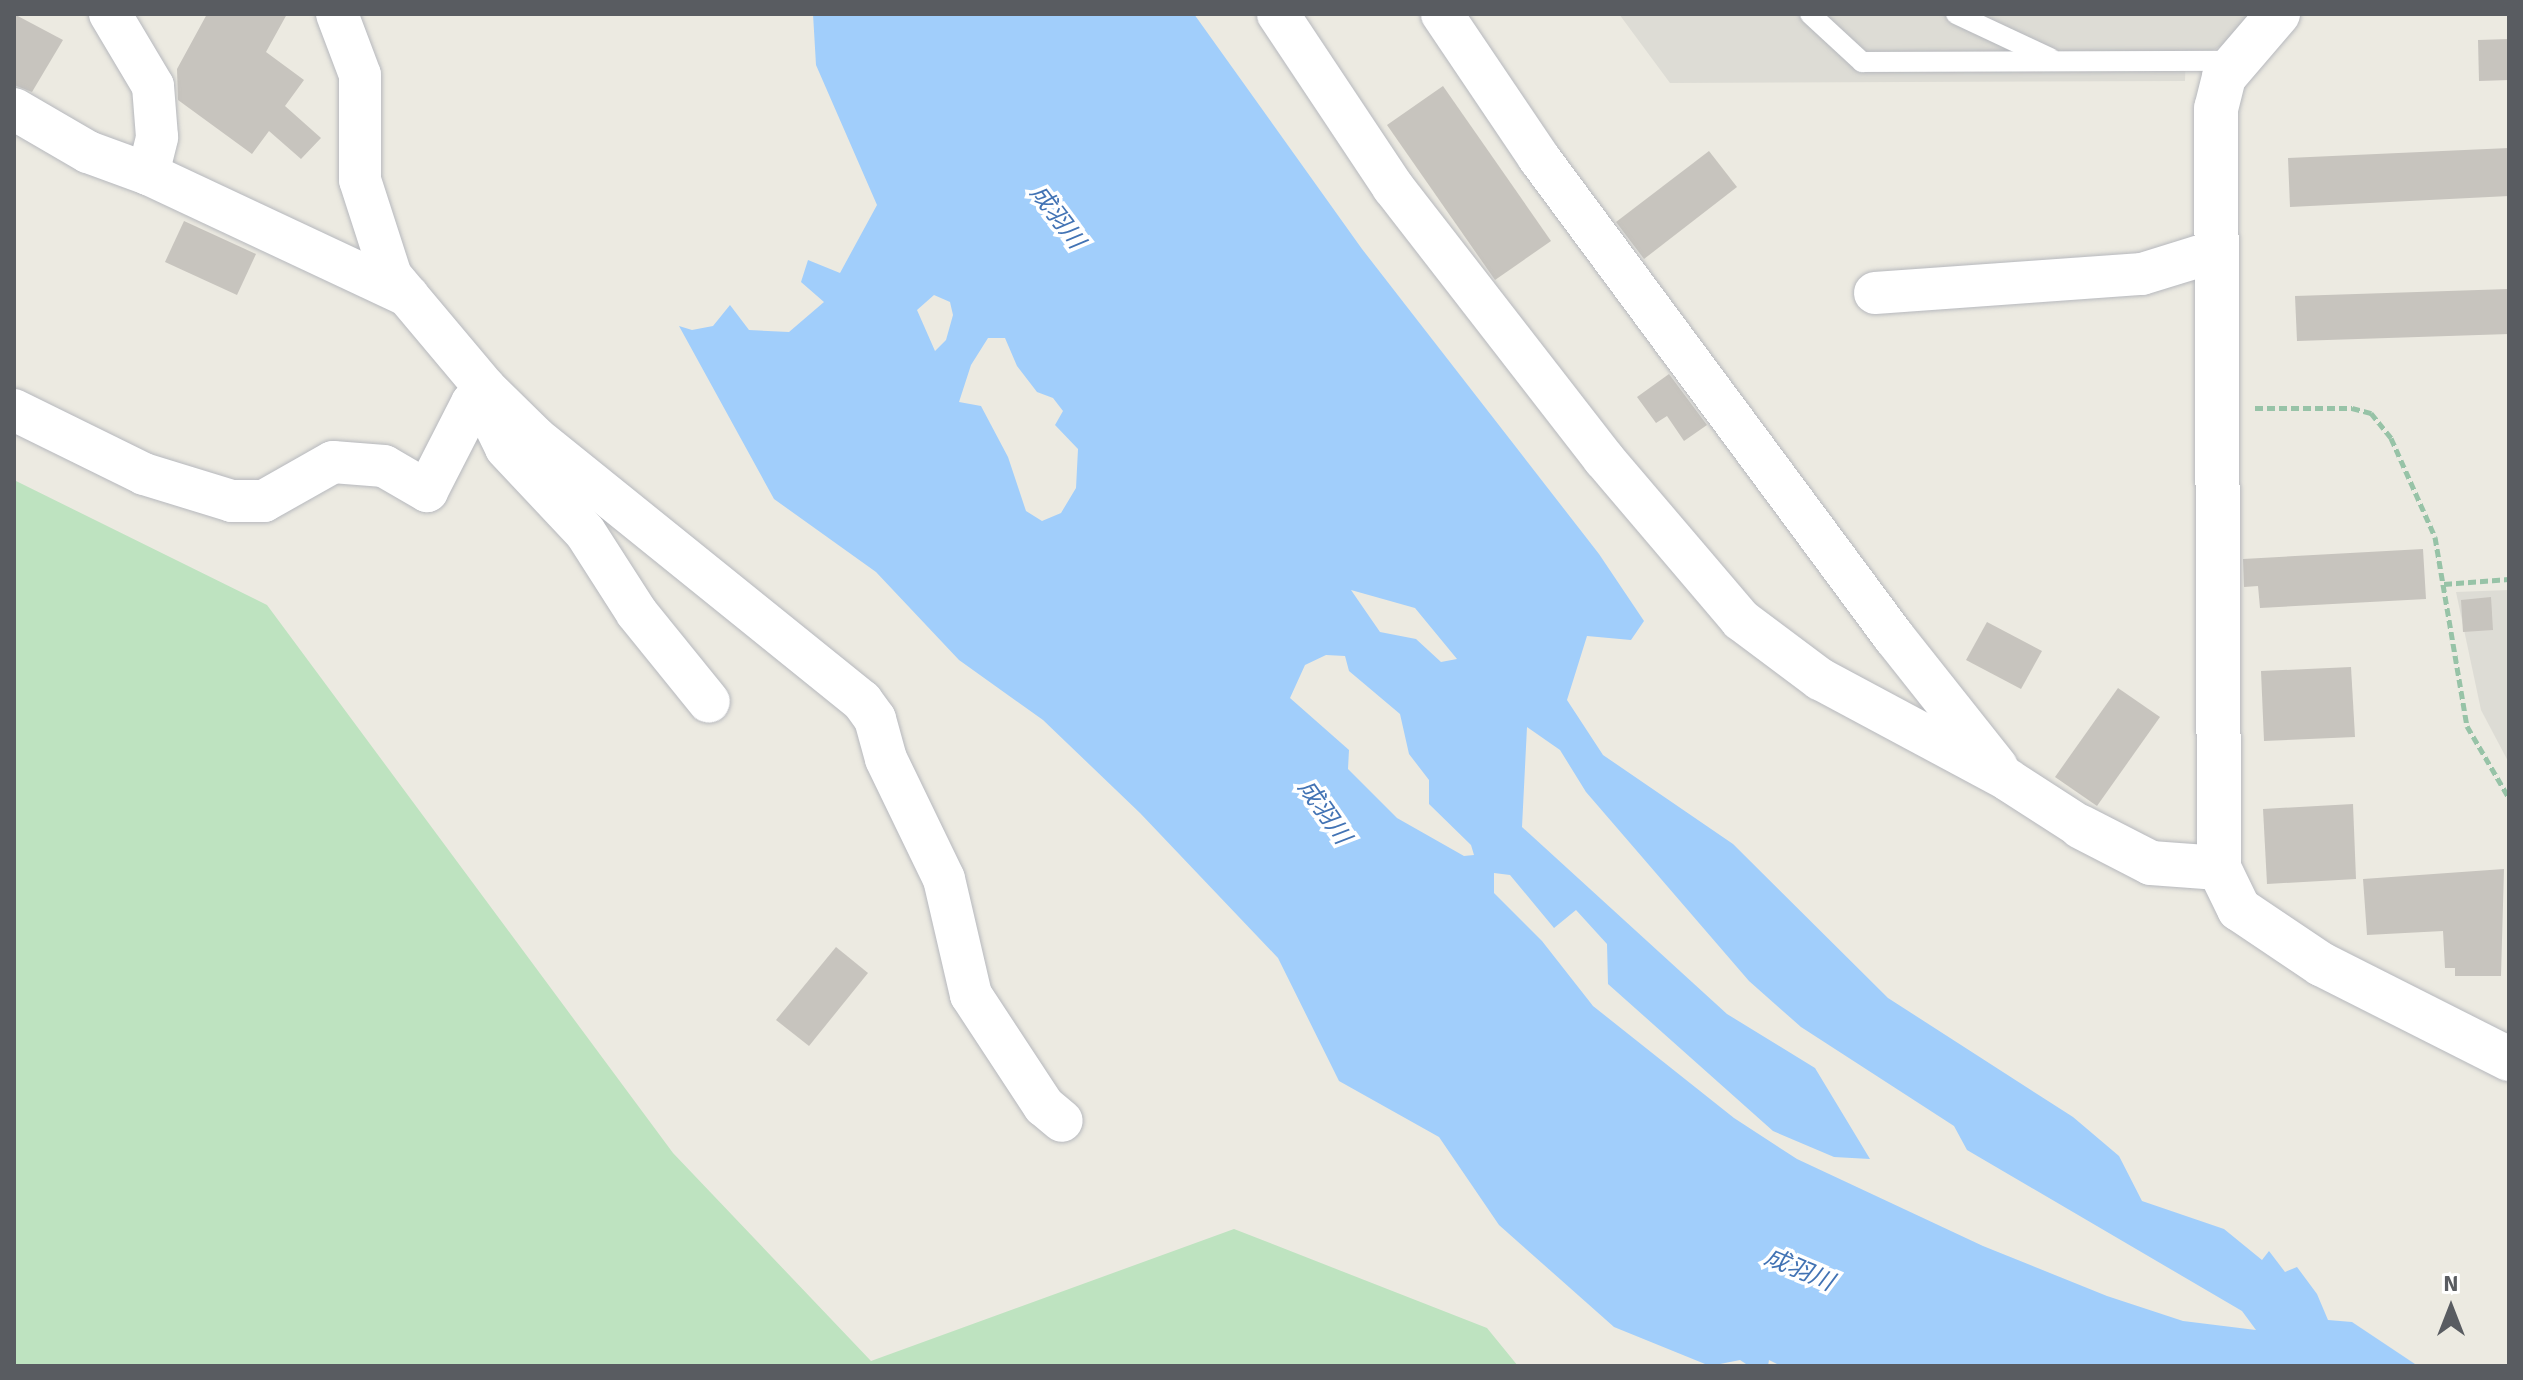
<!DOCTYPE html>
<html>
<head>
<meta charset="utf-8">
<style>
	body { margin:0 }
	#map { position:relative; width:2523px; height:1380px; overflow:hidden; background:#eceae1; font-family:Signika,"Noto Sans JP",sans-serif }
	div>[style] { position:absolute }
	.industrial>* { inset:0; background:#dddcd5 }
	.green>* { inset:0; background:#bee3c0 }
	.water>* { inset:0; background:#a1cefb }
	.building>* { inset:0; background:#c7c4be }
	.path>* { height:5px; margin-top:-2.5px; transform-origin:0; background:repeating-linear-gradient(90deg,#97c3a7 0 8px,transparent 0 12px) }
	.roads { filter:drop-shadow(0 0 2px #b6b8bd) drop-shadow(0 0 2px #b6b8bd) }
	.lane>* { height:20px; margin:-10px; padding:0 10px; transform-origin:10px; border-radius:10px; background:#fff }
	.street>* { height:42px; margin:-21px; padding:0 21px; transform-origin:21px; border-radius:21px; background:#fff }
	.secondary>* { height:44px; margin:-22px; padding:0 22px; transform-origin:22px; border-radius:22px; background:#fff }
	span { translate:-50% -50%; white-space:nowrap; text-align:center; line-height:1.15; -webkit-text-stroke:7px #fff; paint-order:stroke }
	.water-label { font-size:24px; color:#4273b4; font-style:italic }
	.frame { position:absolute; inset:0; border:16px solid #595c61; pointer-events:none }
	.north { position:absolute; left:2411px; top:1268px; width:80px; height:80px; -webkit-text-stroke:6px #fff; paint-order:stroke; rotate:0deg; font-size:22px; font-weight:700; line-height:32px; text-align:center; color:#595c61 }
	.north::after { content:''; display:block; margin:auto; width:28px; height:36px; background:#595c61; clip-path:polygon(50% 0,100% 100%,50% 72%,0 100%) }
</style>
</head>
<body>
<div id="map">
	<div class="industrial">
		<i style="clip-path:polygon(1619px 14px,2262px 14px,2251px 30px,2206px 54px,2186px 54px,2185px 81px,1670px 83px)"></i>
		<i style="clip-path:polygon(2509px 590px,2509px 763px,2481px 710px,2456px 592px)"></i>
	</div>
	<div class="green">
		<i style="clip-path:polygon(14px 480px,267px 605px,673px 1153px,871px 1361px,1234px 1229px,1487px 1328px,1518px 1366px,14px 1366px)"></i>
	</div>
	<div class="water">
		<i style="clip-path:polygon(evenodd,813px 14px,1194px 14px,1362px 249px,1599px 554px,1644px 621px,1631px 640px,1587px 636px,1567px 700px,1603px 755px,1733px 844px,1888px 998px,2073px 1117px,2119px 1156px,2142px 1201px,2224px 1229px,2262px 1260px,2269px 1251px,2285px 1272px,2297px 1267px,2317px 1294px,2328px 1320px,2352px 1322px,2418px 1366px,1781px 1366px,1769px 1360px,1768px 1366px,1749px 1366px,1740px 1360px,1710px 1366px,1614px 1327px,1499px 1225px,1439px 1137px,1339px 1081px,1278px 958px,1140px 813px,1043px 720px,959px 660px,876px 572px,774px 499px,679px 326px,692px 330px,713px 326px,730px 305px,749px 330px,789px 332px,824px 302px,801px 282px,808px 260px,840px 273px,877px 205px,816px 65px,813px 14px,934px 295px,950px 302px,953px 315px,946px 340px,935px 351px,917px 310px,934px 295px,813px 14px,988px 338px,1005px 338px,1017px 366px,1037px 392px,1053px 398px,1063px 411px,1055px 425px,1078px 449px,1076px 488px,1061px 513px,1042px 521px,1026px 511px,1008px 457px,981px 406px,959px 402px,971px 365px,988px 338px,813px 14px,1351px 590px,1415px 608px,1457px 659px,1441px 662px,1416px 639px,1380px 632px,1351px 590px,813px 14px,1326px 655px,1345px 656px,1349px 671px,1400px 714px,1409px 754px,1429px 780px,1429px 804px,1471px 845px,1474px 855px,1464px 856px,1397px 818px,1348px 769px,1349px 750px,1290px 698px,1305px 665px,1326px 655px,813px 14px,1527px 727px,1560px 750px,1586px 792px,1749px 981px,1801px 1027px,1954px 1126px,1967px 1150px,2242px 1311px,2256px 1330px,2183px 1321px,2107px 1296px,1983px 1246px,1797px 1159px,1734px 1118px,1593px 1006px,1542px 941px,1494px 893px,1494px 873px,1510px 875px,1554px 928px,1576px 910px,1607px 944px,1608px 984px,1773px 1131px,1834px 1157px,1870px 1159px,1815px 1068px,1727px 1014px,1522px 827px,1527px 727px)"></i>
	</div>
	<div class="building">
		<i style="clip-path:polygon(14px 14px,63px 40px,32px 92px,14px 85px)"></i>
		<i style="clip-path:polygon(207px 14px,287px 14px,266px 52px,304px 80px,285px 106px,321px 138px,301px 159px,269px 131px,252px 154px,178px 100px,177px 69px)"></i>
		<i style="clip-path:polygon(2509px 39px,2509px 80px,2479px 81px,2478px 40px)"></i>
		<i style="clip-path:polygon(1443px 86px,1551px 241px,1495px 280px,1387px 125px)"></i>
		<i style="clip-path:polygon(2509px 148px,2509px 196px,2290px 207px,2288px 158px)"></i>
		<i style="clip-path:polygon(1709px 151px,1737px 187px,1644px 259px,1616px 222px)"></i>
		<i style="clip-path:polygon(184px 221px,256px 254px,237px 295px,165px 262px)"></i>
		<i style="clip-path:polygon(2509px 289px,2509px 334px,2297px 341px,2295px 296px)"></i>
		<i style="clip-path:polygon(1669px 374px,1707px 425px,1684px 441px,1667px 416px,1656px 423px,1637px 397px)"></i>
		<i style="clip-path:polygon(2423px 549px,2426px 599px,2260px 608px,2258px 586px,2244px 587px,2243px 559px)"></i>
		<i style="clip-path:polygon(2491px 597px,2493px 630px,2463px 632px,2461px 600px)"></i>
		<i style="clip-path:polygon(1987px 622px,2042px 651px,2021px 689px,1966px 660px)"></i>
		<i style="clip-path:polygon(2351px 667px,2355px 737px,2264px 741px,2261px 671px)"></i>
		<i style="clip-path:polygon(2118px 688px,2160px 717px,2097px 806px,2055px 777px)"></i>
		<i style="clip-path:polygon(2353px 804px,2356px 879px,2267px 884px,2263px 809px)"></i>
		<i style="clip-path:polygon(2504px 869px,2501px 976px,2455px 976px,2455px 968px,2445px 968px,2443px 931px,2367px 935px,2363px 879px)"></i>
		<i style="clip-path:polygon(836px 947px,868px 973px,809px 1046px,776px 1020px)"></i>
	</div>
	<div class="path">
		<i style="left:2255px;top:408px;width:97px"></i>
		<i style="left:2352px;top:408px;width:20px;rotate:15deg"></i>
		<i style="left:2371px;top:413px;width:32px;rotate:51deg"></i>
		<i style="left:2391px;top:438px;width:108px;rotate:66deg"></i>
		<i style="left:2435px;top:537px;width:192px;rotate:80.4deg"></i>
		<i style="left:2467px;top:726px;width:83px;rotate:59.7deg"></i>
		<i style="left:2444px;top:584px;width:65px;rotate:-4.4deg"></i>
	</div>
	<div class="roads">
		<div class="lane">
			<i style="left:1810px;top:14px;width:71px;rotate:42.7deg"></i>
			<i style="left:1862px;top:62px;width:373px;rotate:-0.2deg"></i>
			<i style="left:1956px;top:14px;width:104px;rotate:25.1deg"></i>
		</div>
		<div class="street">
			<i style="left:337px;top:14px;width:65px;rotate:69.3deg"></i>
			<i style="left:360px;top:75px;width:105px;rotate:90deg"></i>
			<i style="left:360px;top:180px;width:101px;rotate:72.1deg"></i>
			<i style="left:391px;top:276px;width:146px;rotate:50deg"></i>
			<i style="left:485px;top:388px;width:71px;rotate:44.4deg"></i>
			<i style="left:536px;top:438px;width:419px;rotate:38.9deg"></i>
			<i style="left:862px;top:701px;width:22px;rotate:54deg"></i>
			<i style="left:875px;top:719px;width:41px;rotate:74.6deg"></i>
			<i style="left:886px;top:759px;width:133px;rotate:64.2deg"></i>
			<i style="left:944px;top:879px;width:119px;rotate:76.9deg"></i>
			<i style="left:971px;top:995px;width:133px;rotate:56.7deg"></i>
			<i style="left:1044px;top:1106px;width:23px;rotate:40deg"></i>
			<i style="left:1278px;top:14px;width:208px;rotate:56.4deg"></i>
			<i style="left:1393px;top:187px;width:344px;rotate:52.2deg"></i>
			<i style="left:1604px;top:459px;width:211px;rotate:49.6deg"></i>
			<i style="left:1741px;top:620px;width:99px;rotate:36.8deg"></i>
			<i style="left:1820px;top:679px;width:213px;rotate:28.2deg"></i>
			<i style="left:2008px;top:780px;width:87px;rotate:32.8deg"></i>
			<i style="left:1442px;top:14px;width:174px;rotate:56deg"></i>
			<i style="left:1539px;top:158px;width:596px;rotate:53.46deg"></i>
			<i style="left:1894px;top:637px;width:166px;rotate:51.6deg"></i>
			<i style="left:14px;top:109px;width:86px;rotate:30.2deg"></i>
			<i style="left:88px;top:152px;width:64px;rotate:20.1deg"></i>
			<i style="left:148px;top:174px;width:38px;rotate:-76deg"></i>
			<i style="left:157px;top:137px;width:51px;rotate:-94.5deg"></i>
			<i style="left:153px;top:86px;width:84px;rotate:-120.8deg"></i>
			<i style="left:148px;top:174px;width:287px;rotate:25.1deg"></i>
			<i style="left:1875px;top:293px;width:268px;rotate:-4.1deg"></i>
			<i style="left:2142px;top:274px;width:74px;rotate:-17.2deg"></i>
			<i style="left:14px;top:410px;width:145px;rotate:26.2deg"></i>
			<i style="left:144px;top:474px;width:92px;rotate:17.1deg"></i>
			<i style="left:232px;top:501px;width:32px"></i>
			<i style="left:264px;top:501px;width:79px;rotate:-29.5deg"></i>
			<i style="left:333px;top:462px;width:51px;rotate:4.5deg"></i>
			<i style="left:384px;top:466px;width:50px;rotate:30.2deg"></i>
			<i style="left:427px;top:491px;width:99px;rotate:-62.9deg"></i>
			<i style="left:472px;top:403px;width:20px;rotate:-49deg"></i>
			<i style="left:491px;top:417px;width:34px;rotate:64deg"></i>
			<i style="left:506px;top:448px;width:115px;rotate:46.8deg"></i>
			<i style="left:585px;top:532px;width:96px;rotate:57.3deg"></i>
			<i style="left:637px;top:613px;width:114px;rotate:51deg"></i>
		</div>
		<div class="secondary">
			<i style="left:2278px;top:14px;width:83px;rotate:130.6deg"></i>
			<i style="left:2224px;top:77px;width:32px;rotate:104deg"></i>
			<i style="left:2216px;top:108px;width:760px;rotate:89.77deg"></i>
			<i style="left:2219px;top:868px;width:46px;rotate:64deg"></i>
			<i style="left:2239px;top:909px;width:99px;rotate:33.9deg"></i>
			<i style="left:2321px;top:964px;width:211px;rotate:26.8deg"></i>
			<i style="left:2081px;top:827px;width:79px;rotate:27.2deg"></i>
			<i style="left:2151px;top:863px;width:68px;rotate:4.2deg"></i>
		</div>
	</div>
	<div class="water-label">
		<span style="left:1057px;top:217px;rotate:53deg">成羽川</span>
		<span style="left:1324px;top:812px;rotate:55deg">成羽川</span>
		<span style="left:1799px;top:1270px;rotate:23deg">成羽川</span>
	</div>
	<div class="frame"></div>
	<div class="north">N</div>
</div>
</body>
</html>
